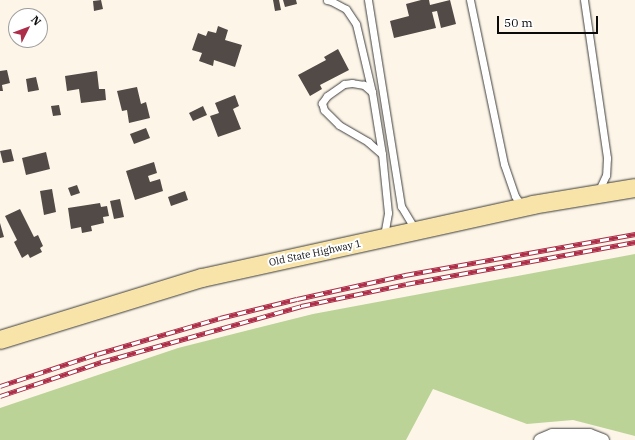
<!DOCTYPE html>
<html>
<head>
<meta charset="utf-8">
<style>
	body { margin:0 }
	#map { position:relative; width:635px; height:440px; overflow:hidden; background:#fdf6e8; font-family:"IBM Plex Serif",serif }
	div>[style] { position:absolute }
	.forest>* { inset:0; background:#bbd397 }
	.building>* { inset:0; background:#514a47 }
	.roads { filter:drop-shadow(0 0 1px #3d3d3d) drop-shadow(0 0 1px #3d3d3d) }
	.service>* { height:7px; margin:-3.5px; padding:0 3.5px; transform-origin:3.5px; border-radius:3.5px; background:#fff }
	.minor>* { height:13px; margin:-6.5px; padding:0 6.5px; transform-origin:6.5px; border-radius:6.5px; background:#fff }
	.secondary>* { height:18px; margin:-9px; padding:0 9px; transform-origin:9px; border-radius:9px; background:#f8e3a8 }
	.rail>* { height:4.5px; margin-top:-2.25px; transform-origin:0; background:repeating-linear-gradient(90deg,#fff 0 9px,#ad2e48 0 18px); box-sizing:border-box; border-block:1px solid #ad2e48 }
	span { translate:-50% -50%; white-space:nowrap; text-align:center; line-height:1.15; -webkit-text-stroke:4px #fff; paint-order:stroke }
	.street-label { font-size:10px; color:#0a0a0a }
	.north { position:absolute; left:8px; top:8px; width:40px; height:40px; box-sizing:border-box; background:#fff; border:1px solid #9d9d9d; border-radius:50%; rotate:48deg; font-size:11px; font-weight:700; line-height:16px; text-align:center; color:#0a0a0a }
	.north::after { content:''; display:block; margin:auto; width:14px; height:18px; background:#ad2e48; clip-path:polygon(50% 0,100% 100%,50% 72%,0 100%) }
	.scale { position:absolute; left:497px; top:16px; width:101px; height:18px; box-sizing:border-box; border:2px solid #0a0a0a; border-top:0; padding-left:5px; font-size:12px; line-height:14px; white-space:nowrap; color:#0a0a0a; -webkit-text-stroke:3px #fff; paint-order:stroke }
</style>
</head>
<body>
<div id="map">
	<div class="forest">
		<i style="clip-path:polygon(635px 254px,635px 436px,573px 420px,527px 424px,433px 389px,406px 440px,0 440px,0 408px,178px 348px,313px 314px)"></i>
	</div>
	<div class="building">
		<i style="clip-path:polygon(101px 0,103px 9px,94px 11px,93px 1px)"></i>
		<i style="clip-path:polygon(273px 0,279px 0,281px 10px,275px 11px)"></i>
		<i style="clip-path:polygon(283px 0,296px 0,297px 4px,285px 7px)"></i>
		<i style="clip-path:polygon(421px 0,429px 0,430px 5px,450px 0,456px 24px,441px 28px,437px 11px,432px 12px,436px 28px,394px 38px,390px 21px,409px 16px,406px 4px)"></i>
		<i style="clip-path:polygon(218px 26px,228px 30px,225px 40px,242px 45px,235px 67px,214px 60px,213px 66px,199px 61px,202px 53px,192px 50px,198px 33px,206px 36px,208px 31px,216px 33px)"></i>
		<i style="clip-path:polygon(338px 49px,349px 70px,320px 85px,322px 89px,310px 96px,298px 75px,326px 60px,324px 57px)"></i>
		<i style="clip-path:polygon(7px 70px,10px 83px,2px 85px,3px 91px,0 91px,0 71px)"></i>
		<i style="clip-path:polygon(97px 71px,99px 89px,105px 89px,106px 100px,81px 103px,79px 89px,67px 91px,65px 76px)"></i>
		<i style="clip-path:polygon(36px 77px,39px 90px,28px 92px,26px 79px)"></i>
		<i style="clip-path:polygon(137px 87px,141px 104px,146px 102px,150px 118px,129px 123px,127px 110px,122px 111px,117px 91px)"></i>
		<i style="clip-path:polygon(235px 95px,239px 106px,233px 109px,241px 129px,218px 137px,210px 116px,219px 113px,215px 103px)"></i>
		<i style="clip-path:polygon(59px 105px,61px 115px,53px 116px,51px 106px)"></i>
		<i style="clip-path:polygon(203px 106px,207px 115px,193px 121px,189px 113px)"></i>
		<i style="clip-path:polygon(146px 128px,150px 138px,134px 144px,130px 134px)"></i>
		<i style="clip-path:polygon(11px 149px,14px 161px,3px 163px,0 151px)"></i>
		<i style="clip-path:polygon(46px 152px,50px 169px,26px 175px,22px 158px)"></i>
		<i style="clip-path:polygon(154px 162px,157px 173px,148px 176px,150px 182px,160px 179px,163px 191px,135px 200px,126px 171px)"></i>
		<i style="clip-path:polygon(77px 185px,80px 193px,71px 196px,68px 188px)"></i>
		<i style="clip-path:polygon(52px 189px,56px 212px,44px 215px,40px 191px)"></i>
		<i style="clip-path:polygon(185px 191px,188px 200px,171px 206px,168px 197px)"></i>
		<i style="clip-path:polygon(120px 199px,124px 217px,114px 219px,110px 201px)"></i>
		<i style="clip-path:polygon(100px 203px,101px 207px,107px 206px,109px 216px,103px 217px,104px 223px,91px 226px,92px 231px,82px 233px,81px 227px,71px 229px,68px 208px)"></i>
		<i style="clip-path:polygon(20px 209px,34px 237px,38px 235px,43px 246px,40px 248px,42px 252px,30px 258px,28px 254px,22px 258px,14px 242px,17px 240px,5px 216px)"></i>
		<i style="clip-path:polygon(0 223px,4px 237px,0 238px)"></i>
	</div>
	<div class="roads">
		<div class="service">
			<i style="left:327px;top:0;width:4px;rotate:14deg"></i>
			<i style="left:331px;top:1px;width:17px;rotate:28deg"></i>
			<i style="left:346px;top:9px;width:18px;rotate:56deg"></i>
			<i style="left:356px;top:24px;width:70px;rotate:76.8deg"></i>
			<i style="left:368px;top:0;width:209px;rotate:80.9deg"></i>
			<i style="left:401px;top:206px;width:27px;rotate:59deg"></i>
			<i style="left:470px;top:0;width:167px;rotate:78.3deg"></i>
			<i style="left:504px;top:164px;width:34px;rotate:71deg"></i>
			<i style="left:515px;top:196px;width:12px;rotate:55deg"></i>
			<i style="left:584px;top:0;width:160px;rotate:81.7deg"></i>
			<i style="left:607px;top:158px;width:17px;rotate:93deg"></i>
			<i style="left:606px;top:175px;width:19px;rotate:115deg"></i>
			<i style="left:382px;top:154px;width:63px;rotate:-99.2deg"></i>
			<i style="left:372px;top:92px;width:11px;rotate:-139deg"></i>
			<i style="left:364px;top:85px;width:12px;rotate:-171deg"></i>
			<i style="left:352px;top:83px;width:8px;rotate:173deg"></i>
			<i style="left:344px;top:84px;width:21px;rotate:145deg"></i>
			<i style="left:327px;top:96px;width:9px;rotate:126deg"></i>
			<i style="left:322px;top:103px;width:7px;rotate:74deg"></i>
			<i style="left:324px;top:110px;width:21px;rotate:45deg"></i>
			<i style="left:339px;top:125px;width:34px;rotate:30deg"></i>
			<i style="left:368px;top:142px;width:18px;rotate:41deg"></i>
			<i style="left:382px;top:154px;width:59px;rotate:84.2deg"></i>
			<i style="left:388px;top:213px;width:23px;rotate:100deg"></i>
		</div>
		<div class="minor">
			<i style="left:540px;top:440px;width:13px;rotate:-23deg"></i>
			<i style="left:552px;top:435px;width:37px"></i>
			<i style="left:589px;top:435px;width:14px;rotate:21deg"></i>
		</div>
		<div class="secondary">
			<i style="left:0;top:340px;width:211px;rotate:-17.1deg"></i>
			<i style="left:202px;top:278px;width:339px;rotate:-12.4deg"></i>
			<i style="left:533px;top:205px;width:103px;rotate:-9.5deg"></i>
		</div>
	</div>
	<div class="rail">
		<i style="left:0;top:386px;width:102px;rotate:-18.3deg"></i>
		<i style="left:97px;top:354px;width:128px;rotate:-16.3deg"></i>
		<i style="left:220px;top:318px;width:79px;rotate:-13.9deg"></i>
		<i style="left:297px;top:299px;width:111px;rotate:-12.5deg"></i>
		<i style="left:405px;top:275px;width:234px;rotate:-10.1deg"></i>
		<i style="left:0;top:396px;width:107px;rotate:-18.6deg"></i>
		<i style="left:101px;top:362px;width:208px;rotate:-15.6deg"></i>
		<i style="left:301px;top:306px;width:107px;rotate:-11.8deg"></i>
		<i style="left:406px;top:284px;width:233px;rotate:-10.4deg"></i>
	</div>
	<div class="street-label">
		<span style="left:315px;top:253px;rotate:-12deg">Old State Highway 1</span>
	</div>
	<div class="north">N</div>
	<div class="scale">50 m</div>
</div>
</body>
</html>
